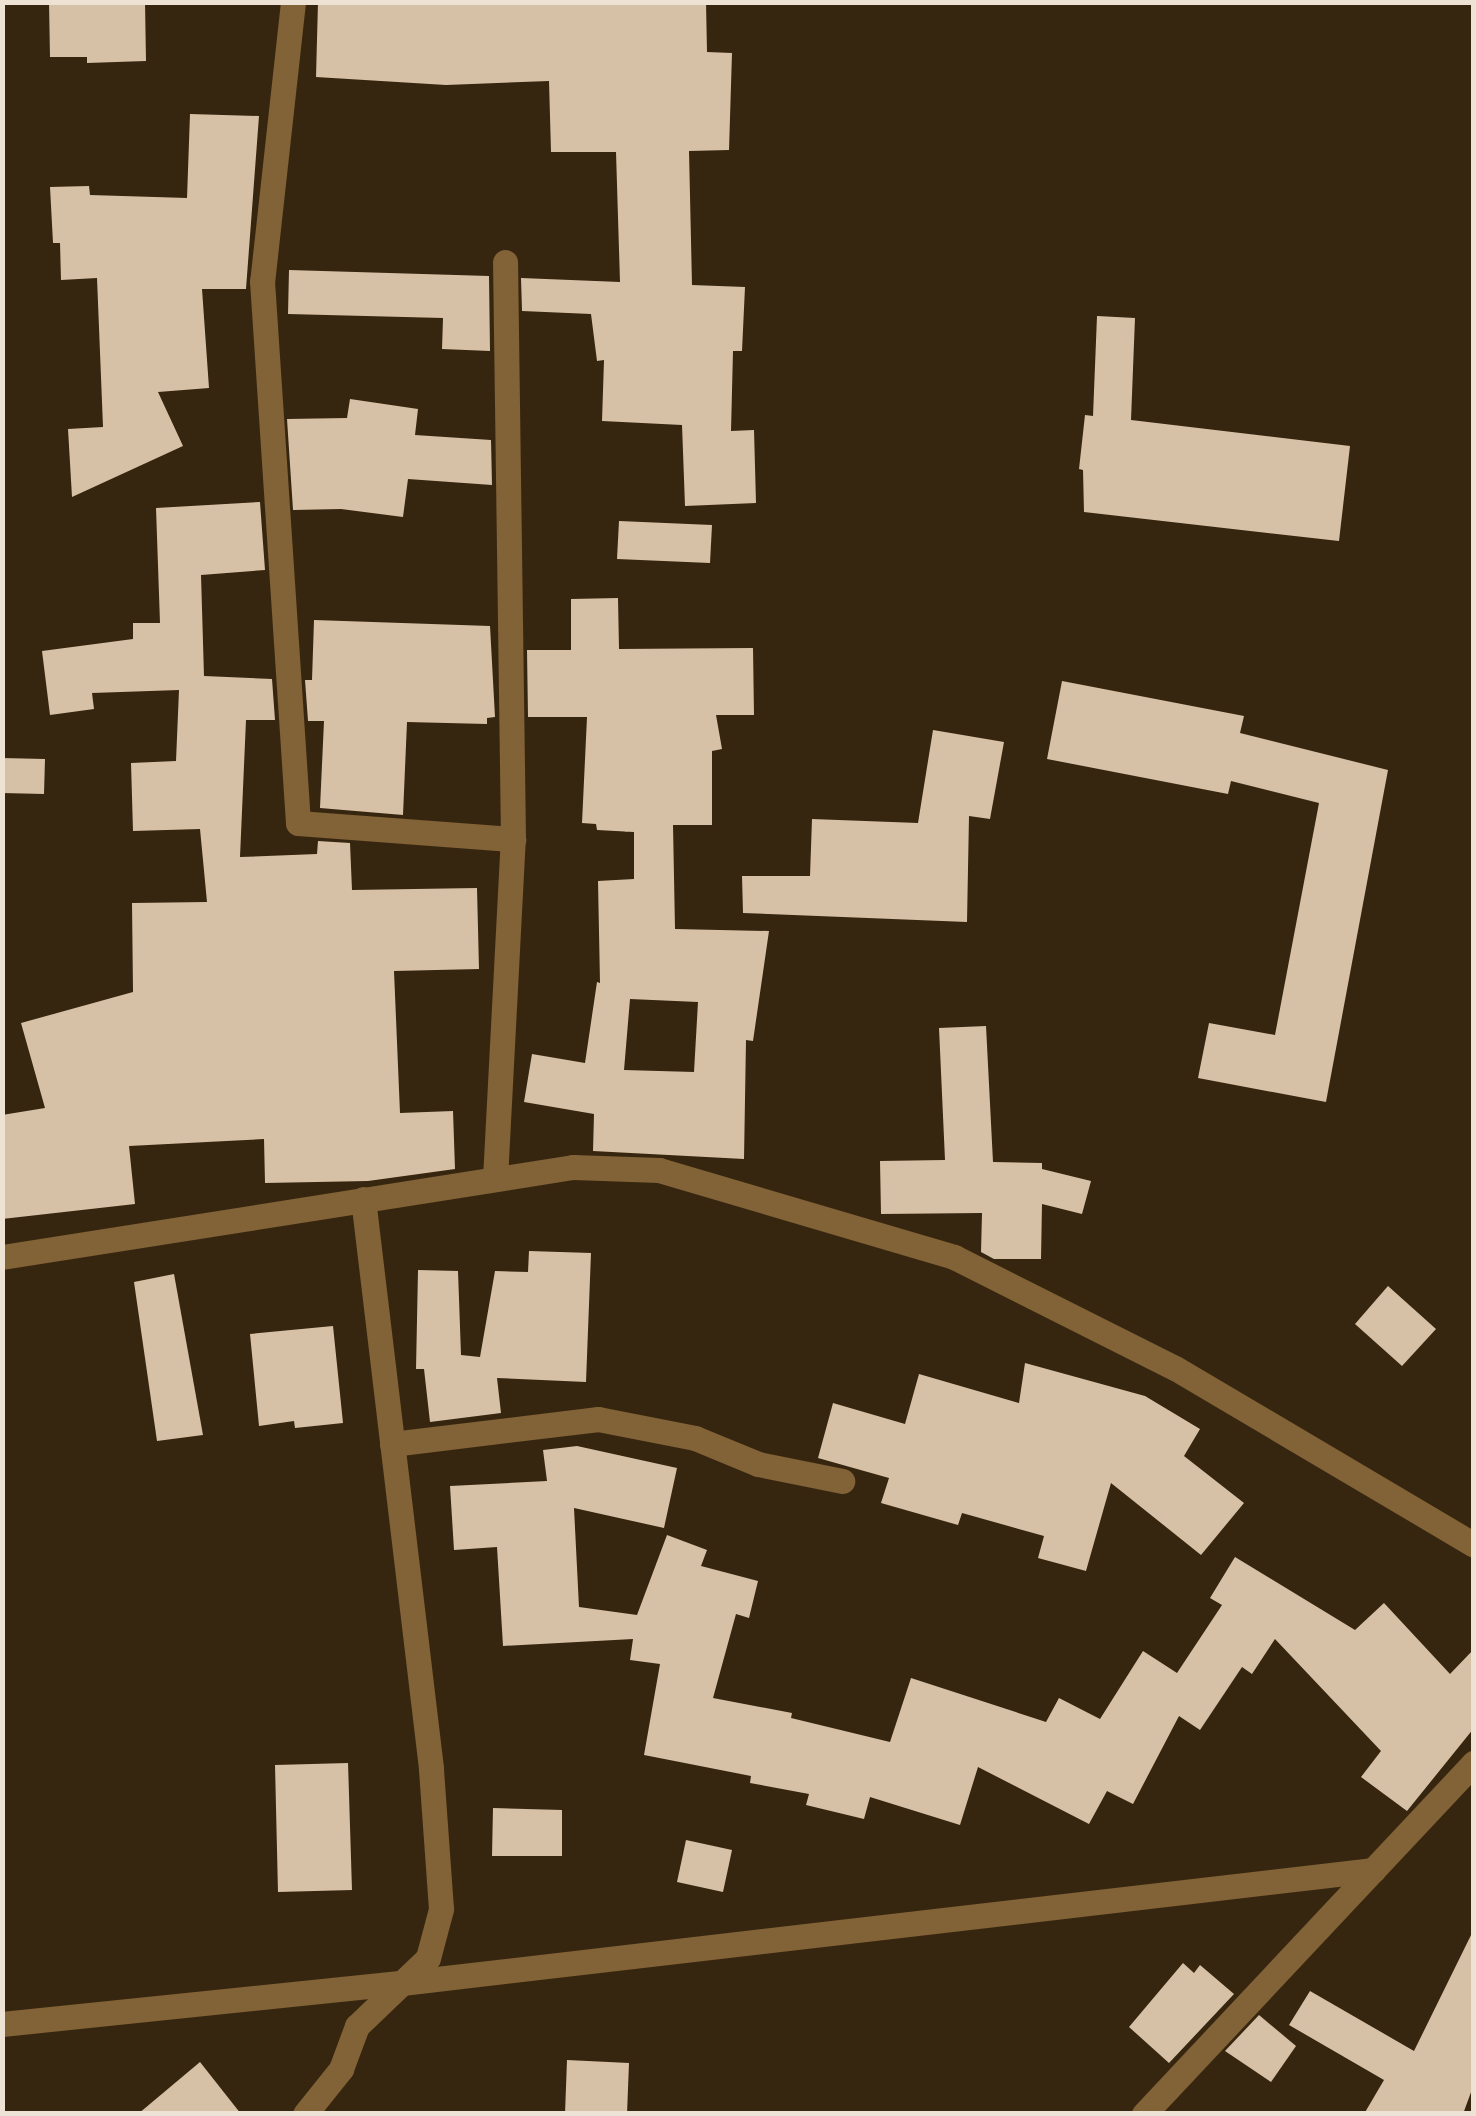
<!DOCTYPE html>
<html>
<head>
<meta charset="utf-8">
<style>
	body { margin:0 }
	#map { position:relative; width:1476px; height:2116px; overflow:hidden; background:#37260f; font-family:"Open Sans",sans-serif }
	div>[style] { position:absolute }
	.building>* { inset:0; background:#d7c1a6 }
	.minor>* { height:25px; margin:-12.5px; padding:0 12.5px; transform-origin:12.5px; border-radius:12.5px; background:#826237 }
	span { translate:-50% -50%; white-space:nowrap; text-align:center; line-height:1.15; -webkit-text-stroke:10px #191107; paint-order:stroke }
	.frame { position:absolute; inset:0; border:5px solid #eee2d5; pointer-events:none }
</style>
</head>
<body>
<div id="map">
	<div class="building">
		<i style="clip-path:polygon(49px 2px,145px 2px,146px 61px,87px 63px,87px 57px,50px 57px)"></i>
		<i style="clip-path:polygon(318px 2px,706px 2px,707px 52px,732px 53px,729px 150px,689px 151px,692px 285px,745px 287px,742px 351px,733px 351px,731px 431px,754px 430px,756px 503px,685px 506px,682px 425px,602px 421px,604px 360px,597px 361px,591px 314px,522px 311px,521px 278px,620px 282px,616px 152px,551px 152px,549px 81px,446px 85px,316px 77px)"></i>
		<i style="clip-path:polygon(190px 114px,259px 116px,246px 289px,202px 289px,209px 388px,158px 392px,183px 446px,72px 497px,68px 429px,103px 427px,97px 278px,61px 280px,60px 243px,53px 243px,50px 187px,89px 186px,90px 195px,187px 198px)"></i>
		<i style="clip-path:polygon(289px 270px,489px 276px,490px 351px,442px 349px,443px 318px,288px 314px)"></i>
		<i style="clip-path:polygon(1097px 316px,1135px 318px,1131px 420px,1350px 446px,1339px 541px,1084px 512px,1083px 470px,1079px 469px,1085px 415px,1093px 416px)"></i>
		<i style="clip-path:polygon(350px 399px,418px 409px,415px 435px,491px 440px,492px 485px,408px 479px,403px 517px,341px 509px,293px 510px,287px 419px,347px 418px)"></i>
		<i style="clip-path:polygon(260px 502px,265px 570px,201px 575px,204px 676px,272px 679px,275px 720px,246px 720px,240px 857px,317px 854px,318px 841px,350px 843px,352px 890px,477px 888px,479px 969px,394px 971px,400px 1113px,453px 1111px,455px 1169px,368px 1181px,265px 1183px,264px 1139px,129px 1146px,135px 1204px,2px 1219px,2px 1115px,45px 1108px,21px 1023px,133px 992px,132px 903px,207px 902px,200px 829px,133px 831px,131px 763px,176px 761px,179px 690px,92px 693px,94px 709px,50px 715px,42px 651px,133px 639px,133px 623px,160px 623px,156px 508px)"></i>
		<i style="clip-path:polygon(619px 521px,712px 525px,710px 563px,617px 559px)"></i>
		<i style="clip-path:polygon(evenodd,618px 598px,619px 649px,753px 648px,754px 715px,716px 715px,722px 749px,712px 751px,712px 825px,673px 825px,675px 929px,769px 931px,753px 1041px,746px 1040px,744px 1159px,593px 1151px,594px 1114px,524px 1102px,532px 1054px,585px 1063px,597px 982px,600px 983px,598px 881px,634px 879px,634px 832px,597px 830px,596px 824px,582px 823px,587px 717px,528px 717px,527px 650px,571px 650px,571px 599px,618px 598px,630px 999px,698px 1002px,694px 1072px,624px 1070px,630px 999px)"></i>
		<i style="clip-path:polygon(314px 620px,490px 626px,495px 717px,487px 718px,487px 724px,407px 722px,403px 815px,320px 808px,324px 721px,308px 721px,305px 680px,312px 680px)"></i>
		<i style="clip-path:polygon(1062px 681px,1244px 716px,1240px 733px,1388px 770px,1326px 1102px,1198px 1078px,1209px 1023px,1275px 1035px,1319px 803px,1231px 781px,1228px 794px,1047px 759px)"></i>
		<i style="clip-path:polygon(933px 730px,1004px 742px,990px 819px,969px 816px,967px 922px,743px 913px,742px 876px,810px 876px,812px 819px,918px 823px)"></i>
		<i style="clip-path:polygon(2px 758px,45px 759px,44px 794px,2px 793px)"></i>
		<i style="clip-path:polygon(986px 1026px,993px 1162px,1042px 1163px,1042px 1169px,1091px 1181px,1082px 1214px,1042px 1204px,1041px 1259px,994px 1259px,981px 1252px,982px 1213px,881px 1214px,880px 1161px,945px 1160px,939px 1028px)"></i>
		<i style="clip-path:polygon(529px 1251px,591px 1253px,586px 1382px,497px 1378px,501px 1413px,430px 1422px,424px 1369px,416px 1369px,418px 1270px,458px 1271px,461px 1355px,480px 1357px,495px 1271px,528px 1272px)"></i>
		<i style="clip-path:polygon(174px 1274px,203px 1435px,157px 1441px,134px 1282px)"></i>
		<i style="clip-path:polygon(1388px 1286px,1436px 1329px,1402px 1366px,1355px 1324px)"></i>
		<i style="clip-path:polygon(333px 1326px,343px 1423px,295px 1428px,294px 1421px,259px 1426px,250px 1334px)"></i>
		<i style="clip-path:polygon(1025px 1363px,1145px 1396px,1200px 1429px,1184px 1456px,1244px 1503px,1201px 1555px,1111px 1483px,1086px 1571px,1038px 1558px,1044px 1536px,962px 1513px,958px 1525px,881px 1503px,889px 1478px,818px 1458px,833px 1403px,905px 1424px,919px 1374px,1019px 1403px)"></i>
		<i style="clip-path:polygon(577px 1446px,677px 1468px,664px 1528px,574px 1508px,579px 1607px,637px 1615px,667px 1535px,707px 1550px,701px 1566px,758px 1581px,749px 1618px,736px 1614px,713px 1698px,792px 1713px,791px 1718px,890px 1742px,911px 1678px,1046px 1722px,1059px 1698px,1100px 1719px,1143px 1651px,1177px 1673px,1222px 1605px,1210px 1598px,1235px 1557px,1355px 1630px,1384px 1603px,1450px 1674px,1474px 1649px,1474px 1728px,1407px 1811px,1361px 1777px,1381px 1751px,1275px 1639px,1252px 1674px,1242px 1667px,1200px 1730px,1179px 1716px,1133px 1804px,1107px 1791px,1089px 1824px,978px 1767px,960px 1825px,870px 1797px,864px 1819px,806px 1805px,809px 1794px,750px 1783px,751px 1776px,644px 1755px,660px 1664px,630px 1660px,633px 1639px,503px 1646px,497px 1547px,454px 1550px,450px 1486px,547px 1481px,543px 1450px)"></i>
		<i style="clip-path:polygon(348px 1763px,352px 1890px,278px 1892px,275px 1765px)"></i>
		<i style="clip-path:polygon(493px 1808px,562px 1810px,562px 1856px,492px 1856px)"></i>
		<i style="clip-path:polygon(686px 1840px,732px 1850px,723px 1892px,677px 1882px)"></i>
		<i style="clip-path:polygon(1474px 1929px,1474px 2084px,1463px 2114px,1364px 2114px,1384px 2080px,1289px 2025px,1310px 1991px,1414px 2051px)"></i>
		<i style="clip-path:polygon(1183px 1963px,1194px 1973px,1200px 1965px,1234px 1994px,1169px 2063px,1129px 2027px)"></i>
		<i style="clip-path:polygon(1259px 2015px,1296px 2046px,1271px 2082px,1225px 2051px)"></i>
		<i style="clip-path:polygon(567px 2060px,629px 2063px,627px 2114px,565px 2114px)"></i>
		<i style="clip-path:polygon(200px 2062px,241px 2114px,138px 2114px)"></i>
	</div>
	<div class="minor">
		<i style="left:293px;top:2px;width:281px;rotate:96.3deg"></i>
		<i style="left:262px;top:281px;width:543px;rotate:86.2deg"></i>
		<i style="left:298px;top:823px;width:216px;rotate:4.3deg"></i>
		<i style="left:495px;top:1179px;width:340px;rotate:-87deg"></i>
		<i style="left:513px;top:839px;width:577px;rotate:-90.79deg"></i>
		<i style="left:2px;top:1257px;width:578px;rotate:-8.96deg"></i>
		<i style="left:573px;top:1167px;width:86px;rotate:2deg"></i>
		<i style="left:659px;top:1170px;width:308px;rotate:16.4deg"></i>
		<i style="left:954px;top:1257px;width:247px;rotate:26.7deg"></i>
		<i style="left:1175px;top:1368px;width:347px;rotate:30.6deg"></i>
		<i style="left:392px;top:1444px;width:208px;rotate:-6.9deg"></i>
		<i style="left:598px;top:1419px;width:99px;rotate:11.1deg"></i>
		<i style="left:695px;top:1438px;width:68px;rotate:22.4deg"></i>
		<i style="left:758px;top:1464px;width:86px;rotate:11.4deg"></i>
		<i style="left:2px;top:2024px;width:402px;rotate:-5.9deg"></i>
		<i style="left:402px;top:1983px;width:978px;rotate:-6.64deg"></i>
		<i style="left:305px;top:2114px;width:58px;rotate:-51.3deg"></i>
		<i style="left:341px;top:2069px;width:46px;rotate:-69.6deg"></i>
		<i style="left:357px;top:2026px;width:98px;rotate:-43.8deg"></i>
		<i style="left:428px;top:1958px;width:51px;rotate:-75.1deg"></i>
		<i style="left:441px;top:1909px;width:141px;rotate:-94.1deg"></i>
		<i style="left:431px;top:1768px;width:573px;rotate:-96.81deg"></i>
		<i style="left:1144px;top:2114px;width:482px;rotate:-46.8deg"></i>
	</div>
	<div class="frame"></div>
</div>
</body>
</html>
